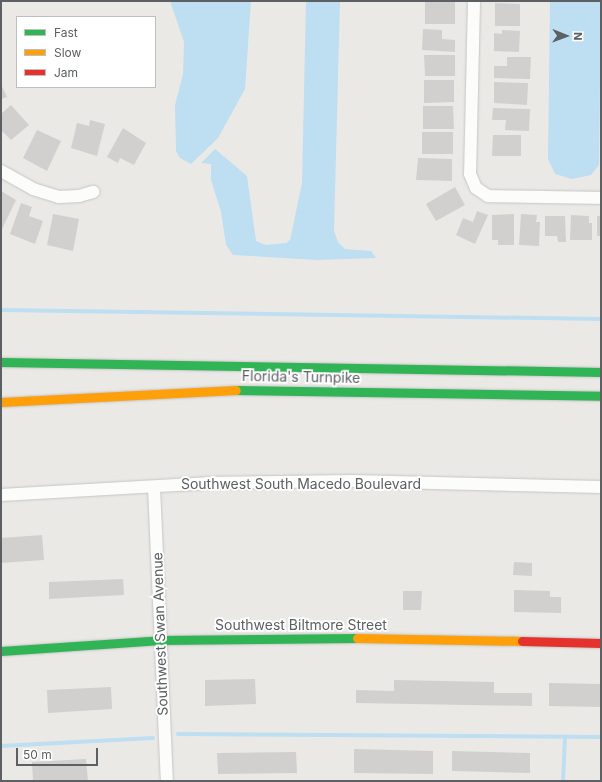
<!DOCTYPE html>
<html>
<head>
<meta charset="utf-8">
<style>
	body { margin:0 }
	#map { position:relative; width:602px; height:782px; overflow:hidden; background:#ebe9e6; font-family:Inter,sans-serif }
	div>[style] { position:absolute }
	.water>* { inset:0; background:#bedef2 }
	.stream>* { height:3.5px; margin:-1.75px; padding:0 1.75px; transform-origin:1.75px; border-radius:1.75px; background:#bedef2 }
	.building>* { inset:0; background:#d2d0cf }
	.roads { filter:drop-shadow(0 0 1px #c5c6c6) drop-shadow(0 0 1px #c5c6c6) }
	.street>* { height:12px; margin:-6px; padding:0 6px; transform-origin:6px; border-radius:6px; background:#fcfcfb }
	.fast>* { height:9px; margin:-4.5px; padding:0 4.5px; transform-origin:4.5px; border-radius:4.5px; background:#30b455 }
	.slow>* { height:9px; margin:-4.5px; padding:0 4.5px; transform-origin:4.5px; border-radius:4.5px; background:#ff9f0a }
	.jam>* { height:9px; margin:-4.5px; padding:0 4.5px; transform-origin:4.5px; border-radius:4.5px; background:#e5322d }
	span { translate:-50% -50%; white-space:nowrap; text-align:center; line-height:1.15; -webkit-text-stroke:3.5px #fff; paint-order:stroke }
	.street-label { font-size:14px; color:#5c6063 }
	.frame { position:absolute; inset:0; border:2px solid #5c6063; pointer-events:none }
	.legend { position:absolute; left:16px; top:16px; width:140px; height:72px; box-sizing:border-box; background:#fff; border:1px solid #bebfc1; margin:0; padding:5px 7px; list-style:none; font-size:12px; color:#5c6063 }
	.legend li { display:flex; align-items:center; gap:8px; height:20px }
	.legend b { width:20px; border:1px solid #bebfc1 }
	.north { position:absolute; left:546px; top:16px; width:40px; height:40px; -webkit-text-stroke:3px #fff; paint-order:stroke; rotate:91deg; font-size:11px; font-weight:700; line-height:16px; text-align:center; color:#5c6063 }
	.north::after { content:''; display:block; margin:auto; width:14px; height:18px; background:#5c6063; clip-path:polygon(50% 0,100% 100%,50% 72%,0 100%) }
	.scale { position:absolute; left:16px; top:748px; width:82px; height:18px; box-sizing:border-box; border:2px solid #5c6063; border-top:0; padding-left:5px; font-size:12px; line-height:14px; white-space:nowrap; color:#5c6063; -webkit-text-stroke:3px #fff; paint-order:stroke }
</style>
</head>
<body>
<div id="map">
	<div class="water">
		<i style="clip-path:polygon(170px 1px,251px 1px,245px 89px,218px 138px,191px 164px,180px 158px,176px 151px,175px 105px,183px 74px,184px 42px)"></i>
		<i style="clip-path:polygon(306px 1px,340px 1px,334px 231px,338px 242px,345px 249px,371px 251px,376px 258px,317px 260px,233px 255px,226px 245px,221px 212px,211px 180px,211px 164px,201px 163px,215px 149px,247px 176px,256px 241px,266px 245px,286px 243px,290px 240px,302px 183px)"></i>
		<i style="clip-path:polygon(550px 1px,601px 1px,599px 165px,591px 175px,572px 179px,555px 174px,548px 159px)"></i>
	</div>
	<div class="stream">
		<i style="left:1px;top:310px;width:600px;rotate:0.86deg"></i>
		<i style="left:178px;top:734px;width:423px;rotate:0.4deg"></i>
		<i style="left:1px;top:746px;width:152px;rotate:-3deg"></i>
		<i style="left:563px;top:781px;width:44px;rotate:-87.4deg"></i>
	</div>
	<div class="building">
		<i style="clip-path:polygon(425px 2px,455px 2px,455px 24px,425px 24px)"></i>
		<i style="clip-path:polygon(495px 3px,520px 4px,520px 26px,495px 26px)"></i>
		<i style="clip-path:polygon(423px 29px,442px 30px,442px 39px,455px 40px,455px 52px,422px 50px)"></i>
		<i style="clip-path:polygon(502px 30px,520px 31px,519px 52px,494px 51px,494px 33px,502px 34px)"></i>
		<i style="clip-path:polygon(424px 55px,455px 55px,455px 76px,425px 76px)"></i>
		<i style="clip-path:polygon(507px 57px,531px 57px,530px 79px,494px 78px,494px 66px,507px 66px)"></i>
		<i style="clip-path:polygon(424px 80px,454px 80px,454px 102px,424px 103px)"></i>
		<i style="clip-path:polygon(494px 82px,528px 83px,527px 105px,494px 103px)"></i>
		<i style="clip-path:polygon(1px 84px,7px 97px,1px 99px)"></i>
		<i style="clip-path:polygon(11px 105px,29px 125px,11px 140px,1px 130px,1px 114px)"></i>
		<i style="clip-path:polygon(423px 106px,453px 106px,454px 129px,423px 129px)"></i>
		<i style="clip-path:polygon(493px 108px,530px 109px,529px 131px,505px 130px,506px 120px,492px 120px)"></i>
		<i style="clip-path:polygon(90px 120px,105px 124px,97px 156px,71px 148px,77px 123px,89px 126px)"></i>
		<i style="clip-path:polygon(123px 128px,146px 143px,134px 165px,120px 158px,118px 163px,107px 157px)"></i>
		<i style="clip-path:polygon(37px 130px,61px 141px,47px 171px,23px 158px)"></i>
		<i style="clip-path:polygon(422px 132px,453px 132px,453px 154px,422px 154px)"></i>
		<i style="clip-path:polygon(493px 135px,521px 135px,521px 156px,492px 156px)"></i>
		<i style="clip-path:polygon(418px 158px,452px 159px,452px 181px,416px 180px)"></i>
		<i style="clip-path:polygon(455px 187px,465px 205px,436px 221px,426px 204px)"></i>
		<i style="clip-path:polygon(1px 191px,16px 200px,1px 231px)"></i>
		<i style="clip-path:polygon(21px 203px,32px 207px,29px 216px,43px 221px,35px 244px,10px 234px)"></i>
		<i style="clip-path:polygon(477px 211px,488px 215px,475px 244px,456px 235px,463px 218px,473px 222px)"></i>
		<i style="clip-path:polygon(53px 214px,79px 219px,73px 251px,47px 245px)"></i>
		<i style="clip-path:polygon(514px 214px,514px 245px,498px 245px,498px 240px,492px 240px,492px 215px)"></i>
		<i style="clip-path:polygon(521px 214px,537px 215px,536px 222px,540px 222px,539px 246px,519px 245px)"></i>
		<i style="clip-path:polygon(571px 215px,589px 216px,589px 223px,592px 223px,592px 240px,570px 240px)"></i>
		<i style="clip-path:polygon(545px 216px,565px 216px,566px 242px,558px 242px,557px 236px,545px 236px)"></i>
		<i style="clip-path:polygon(597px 216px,601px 216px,601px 236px,597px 236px)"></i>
		<i style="clip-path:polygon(42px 535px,44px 560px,1px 563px,1px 538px)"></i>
		<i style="clip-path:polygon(514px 562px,532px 563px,532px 576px,513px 575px)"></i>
		<i style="clip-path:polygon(123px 579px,124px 595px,49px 599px,49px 582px)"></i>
		<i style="clip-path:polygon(514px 590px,550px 591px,550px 597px,561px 597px,561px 613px,514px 612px)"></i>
		<i style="clip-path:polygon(403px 591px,422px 591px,421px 610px,403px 610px)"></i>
		<i style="clip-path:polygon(255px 679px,256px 704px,205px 706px,205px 680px)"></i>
		<i style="clip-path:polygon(394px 680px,494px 682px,494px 693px,532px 693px,532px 706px,356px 703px,356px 690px,394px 691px)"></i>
		<i style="clip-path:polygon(549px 683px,601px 684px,601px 707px,549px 706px)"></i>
		<i style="clip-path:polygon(111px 687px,112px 709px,48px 713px,47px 690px)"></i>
		<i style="clip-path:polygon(354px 749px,433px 751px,433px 774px,354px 773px)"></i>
		<i style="clip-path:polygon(452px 751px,530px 753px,530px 773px,452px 771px)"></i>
		<i style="clip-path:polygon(296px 752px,297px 773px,218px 774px,217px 753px)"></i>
		<i style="clip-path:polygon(86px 759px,88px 781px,33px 781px,32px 762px)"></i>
	</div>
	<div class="roads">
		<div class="street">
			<i style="left:474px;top:1px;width:173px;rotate:91.3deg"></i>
			<i style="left:470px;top:174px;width:15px;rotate:67deg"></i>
			<i style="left:476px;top:188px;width:14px;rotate:34deg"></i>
			<i style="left:488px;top:196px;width:113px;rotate:1deg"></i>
			<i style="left:1px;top:171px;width:37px;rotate:29deg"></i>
			<i style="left:33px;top:189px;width:27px;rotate:17deg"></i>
			<i style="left:59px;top:197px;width:20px;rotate:-3deg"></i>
			<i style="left:79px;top:196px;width:15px;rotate:-16deg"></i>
			<i style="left:154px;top:487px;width:294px;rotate:87.5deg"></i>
			<i style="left:1px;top:495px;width:206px;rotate:-3.3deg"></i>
			<i style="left:207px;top:483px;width:145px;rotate:-0.8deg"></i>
			<i style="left:352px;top:481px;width:249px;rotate:1.4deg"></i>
		</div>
		<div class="fast">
			<i style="left:1px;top:362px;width:600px;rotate:0.95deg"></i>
			<i style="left:236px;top:390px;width:365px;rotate:0.9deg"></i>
			<i style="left:1px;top:651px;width:160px;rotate:-3.9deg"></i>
			<i style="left:161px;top:640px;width:196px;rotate:-0.6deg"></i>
		</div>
		<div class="slow">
			<i style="left:1px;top:402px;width:235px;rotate:-2.9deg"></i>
			<i style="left:357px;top:638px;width:165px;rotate:1deg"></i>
		</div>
		<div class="jam">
			<i style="left:522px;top:641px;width:79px;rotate:1.5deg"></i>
		</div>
	</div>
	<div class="street-label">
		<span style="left:301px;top:377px;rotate:1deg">Florida's Turnpike</span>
		<span style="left:301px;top:484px">Southwest South Macedo Boulevard</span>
		<span style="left:301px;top:625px">Southwest Biltmore Street</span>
		<span style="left:160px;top:634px;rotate:-92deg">Southwest Swan Avenue</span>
	</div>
	<div class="frame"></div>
	<ul class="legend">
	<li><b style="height:5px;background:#30b455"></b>Fast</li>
	<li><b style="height:5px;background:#ff9f0a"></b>Slow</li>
	<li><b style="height:5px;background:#e5322d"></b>Jam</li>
	</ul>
	<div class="north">N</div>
	<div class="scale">50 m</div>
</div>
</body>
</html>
